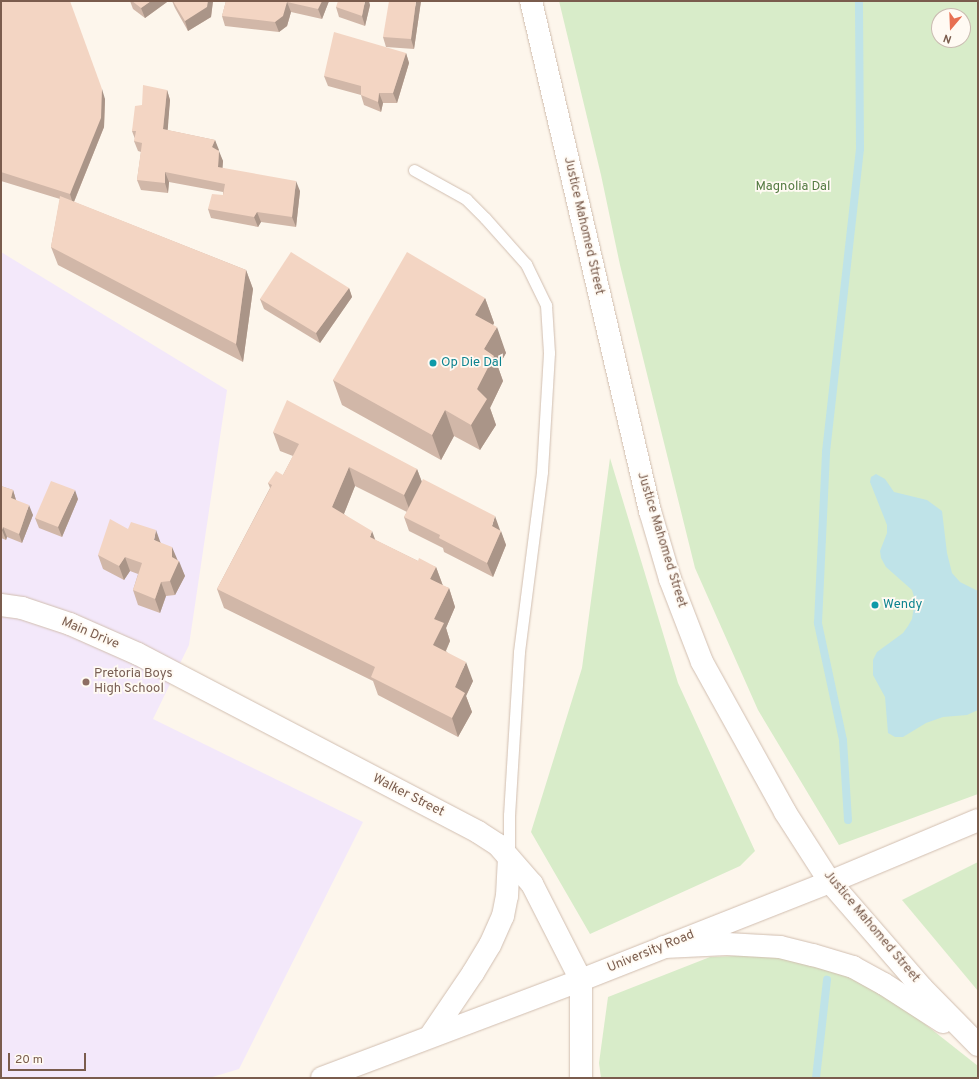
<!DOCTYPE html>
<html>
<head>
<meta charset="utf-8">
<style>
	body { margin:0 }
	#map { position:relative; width:979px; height:1079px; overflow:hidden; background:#fdf6ec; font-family:Overpass,sans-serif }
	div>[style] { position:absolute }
	.education>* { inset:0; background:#f3e8fa }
	.green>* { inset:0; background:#d8ecc9 }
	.water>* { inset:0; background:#bfe3e8 }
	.stream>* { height:8px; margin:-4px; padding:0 4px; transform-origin:4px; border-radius:4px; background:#bfe3e8 }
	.roads { filter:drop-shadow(0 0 1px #d1beb0) drop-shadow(0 0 1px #d1beb0) }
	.lane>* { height:11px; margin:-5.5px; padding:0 5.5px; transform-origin:5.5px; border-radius:5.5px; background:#fff }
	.street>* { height:22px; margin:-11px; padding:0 11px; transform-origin:11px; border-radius:11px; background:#fff }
	.secondary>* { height:22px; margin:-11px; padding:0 11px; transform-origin:11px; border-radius:11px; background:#fff }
	.wall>* { inset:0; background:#d1b7a8 }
	.shaded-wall>* { inset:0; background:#aa9588 }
	.building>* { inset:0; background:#f3d5c3 }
	.dots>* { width:11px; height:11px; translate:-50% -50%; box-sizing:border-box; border:2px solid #fffaf3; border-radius:50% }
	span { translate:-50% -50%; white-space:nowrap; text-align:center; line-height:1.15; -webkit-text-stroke:3.5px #fffaf3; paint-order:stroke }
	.park-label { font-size:13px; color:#537a41 }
	.street-label { font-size:13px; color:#7a5c4d }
	.culture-label { font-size:13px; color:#0d838f }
	.left { translate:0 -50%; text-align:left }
	.education-label { font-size:13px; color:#785e54 }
	.frame { position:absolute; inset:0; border:2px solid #7a5c4d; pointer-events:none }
	.north { position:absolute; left:931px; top:8px; width:40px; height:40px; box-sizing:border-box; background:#fffaf3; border:1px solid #cabbb1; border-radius:50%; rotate:199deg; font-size:11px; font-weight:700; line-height:16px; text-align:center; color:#7a5c4d }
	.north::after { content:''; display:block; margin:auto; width:14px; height:18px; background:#e76f51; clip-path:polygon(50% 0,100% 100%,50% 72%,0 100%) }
	.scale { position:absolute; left:8px; top:1053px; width:78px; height:18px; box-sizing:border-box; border:2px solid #7a5c4d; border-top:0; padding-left:5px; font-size:12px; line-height:14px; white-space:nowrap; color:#7a5c4d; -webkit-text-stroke:3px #fffaf3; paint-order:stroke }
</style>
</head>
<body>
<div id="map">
	<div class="education">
		<i style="clip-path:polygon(1px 252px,227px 390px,189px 645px,153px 719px,363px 822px,239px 1069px,209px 1078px,1px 1078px)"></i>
	</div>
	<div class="green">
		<i style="clip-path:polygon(evenodd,559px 1px,978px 1px,978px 794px,839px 845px,758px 710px,695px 568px,620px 265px,601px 175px,559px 1px,939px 16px,963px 16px,963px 40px,939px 40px,939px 16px)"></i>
		<i style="clip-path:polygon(610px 458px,678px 683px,755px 851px,740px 866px,590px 934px,531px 832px,582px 668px)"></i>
		<i style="clip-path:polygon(978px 862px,978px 991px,902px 900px)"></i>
		<i style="clip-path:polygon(782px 954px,878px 987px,978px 1066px,978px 1078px,601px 1078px,599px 1063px,608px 997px,710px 957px)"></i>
	</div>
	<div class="water">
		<i style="clip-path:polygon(876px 474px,885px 479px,894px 492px,927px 500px,942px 511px,947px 553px,952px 573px,960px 582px,978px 591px,978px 710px,967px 715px,943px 717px,926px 723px,903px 737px,895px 737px,888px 733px,885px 697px,873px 675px,873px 660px,877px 652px,903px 633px,908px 626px,912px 619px,915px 600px,912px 590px,886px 567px,881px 558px,880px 551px,887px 533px,887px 525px,870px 482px,871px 477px)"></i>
	</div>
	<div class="stream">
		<i style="left:848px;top:820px;width:80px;rotate:-93.6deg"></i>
		<i style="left:843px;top:740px;width:120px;rotate:-102.1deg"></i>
		<i style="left:818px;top:623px;width:171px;rotate:-87.3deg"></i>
		<i style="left:826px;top:452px;width:305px;rotate:-83.6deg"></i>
		<i style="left:860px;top:149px;width:148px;rotate:-90.4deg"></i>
		<i style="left:816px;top:1078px;width:99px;rotate:-83.6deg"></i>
	</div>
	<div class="roads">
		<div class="lane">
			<i style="left:414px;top:170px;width:60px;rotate:29.1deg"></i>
			<i style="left:466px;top:199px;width:27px;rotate:45deg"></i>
			<i style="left:485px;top:218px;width:62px;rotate:48.3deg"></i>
			<i style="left:526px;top:264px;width:46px;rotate:64deg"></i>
			<i style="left:546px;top:305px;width:48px;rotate:86.4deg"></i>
			<i style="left:549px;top:353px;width:119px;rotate:93.4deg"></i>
			<i style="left:542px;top:472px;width:181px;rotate:97.3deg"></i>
			<i style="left:519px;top:652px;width:163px;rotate:93.5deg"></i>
			<i style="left:509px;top:815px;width:40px;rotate:90deg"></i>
		</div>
		<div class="street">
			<i style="left:1px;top:605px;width:21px;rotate:8deg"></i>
			<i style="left:22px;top:608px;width:51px;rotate:18.4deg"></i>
			<i style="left:70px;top:624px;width:74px;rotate:23.8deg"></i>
			<i style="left:138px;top:654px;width:384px;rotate:27.6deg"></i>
			<i style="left:478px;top:832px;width:24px;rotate:33deg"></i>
			<i style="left:498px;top:845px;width:52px;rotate:48.9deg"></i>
			<i style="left:532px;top:884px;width:108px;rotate:63deg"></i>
			<i style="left:581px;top:980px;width:98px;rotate:90deg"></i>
			<i style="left:431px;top:1035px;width:75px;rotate:-55.9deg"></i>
			<i style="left:473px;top:973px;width:33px;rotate:-59deg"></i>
			<i style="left:490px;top:945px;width:32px;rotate:-66deg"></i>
			<i style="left:503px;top:916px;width:20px;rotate:-79deg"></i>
			<i style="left:507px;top:896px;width:38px;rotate:-87deg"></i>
			<i style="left:322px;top:1078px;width:277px;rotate:-20.7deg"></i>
			<i style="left:581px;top:980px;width:268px;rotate:-21.5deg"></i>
			<i style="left:830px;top:882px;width:160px;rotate:-22.7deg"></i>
		</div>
		<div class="secondary">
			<i style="left:531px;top:1px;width:524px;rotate:76.87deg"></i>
			<i style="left:650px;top:511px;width:71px;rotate:73.6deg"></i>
			<i style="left:670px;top:579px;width:89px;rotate:68.9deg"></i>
			<i style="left:702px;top:662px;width:171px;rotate:61deg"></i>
			<i style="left:785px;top:812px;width:83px;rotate:57.3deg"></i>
			<i style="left:830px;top:882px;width:140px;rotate:49deg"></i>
			<i style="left:922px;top:988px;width:80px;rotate:45.5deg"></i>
			<i style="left:664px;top:947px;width:63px;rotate:-2.7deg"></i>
			<i style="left:727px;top:944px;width:53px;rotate:3.2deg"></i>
			<i style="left:780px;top:947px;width:34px;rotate:14deg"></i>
			<i style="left:813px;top:955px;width:42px;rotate:16.7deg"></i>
			<i style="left:853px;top:967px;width:35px;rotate:29deg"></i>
			<i style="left:884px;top:984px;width:70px;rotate:32.8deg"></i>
		</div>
	</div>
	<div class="wall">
		<i style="clip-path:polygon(130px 1px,167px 1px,167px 2px,145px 18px,133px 9px)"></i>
		<i style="clip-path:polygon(172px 1px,213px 1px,211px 17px,188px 31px,175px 8px)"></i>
		<i style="clip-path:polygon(226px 1px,329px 1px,322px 19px,291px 12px,287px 26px,279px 32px,225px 26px,222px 16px)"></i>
		<i style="clip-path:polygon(421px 1px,414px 49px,386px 47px,383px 37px)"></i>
		<i style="clip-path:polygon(1px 2px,105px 99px,104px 127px,74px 202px,246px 270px,253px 289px,243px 362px,58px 265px,51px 247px,60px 199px,1px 181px)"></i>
		<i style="clip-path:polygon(370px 5px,365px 26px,339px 17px,336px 7px)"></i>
		<i style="clip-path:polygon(406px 53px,409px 63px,397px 103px,383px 103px,381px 112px,364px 105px,361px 95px,328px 86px,324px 76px)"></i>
		<i style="clip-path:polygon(167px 90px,170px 100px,167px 130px,215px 140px,218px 151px,223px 161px,222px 168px,300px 191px,296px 227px,261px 222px,258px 227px,211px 218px,208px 209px,223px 195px,223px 192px,169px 182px,168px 193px,141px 190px,137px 180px,141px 152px,138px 151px,134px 141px,135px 139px,132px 131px,142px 105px)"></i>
		<i style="clip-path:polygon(349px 288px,352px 297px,320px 343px,264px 309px,260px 299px)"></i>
		<i style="clip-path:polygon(485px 298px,494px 323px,493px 325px,506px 353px,498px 367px,503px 381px,490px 408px,496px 425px,480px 450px,454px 436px,441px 460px,342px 405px,333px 380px)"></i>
		<i style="clip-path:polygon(273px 432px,417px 469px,422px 482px,500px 530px,506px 545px,493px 577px,444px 552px,443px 548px,409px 531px,404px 517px,407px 512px,355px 486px,344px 514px,375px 540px,418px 561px,436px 567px,443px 586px,449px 588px,455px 607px,446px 628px,450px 641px,446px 651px,473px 681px,466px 696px,472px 712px,458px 737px,378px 695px,373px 681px,224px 608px,217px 589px,270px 488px,268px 483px,283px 475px,293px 456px,280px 451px)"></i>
		<i style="clip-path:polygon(1px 486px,13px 490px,16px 500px,33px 515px,22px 543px,7px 537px,6px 540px,1px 538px)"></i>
		<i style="clip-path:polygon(78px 499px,62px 537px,39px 528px,35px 518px)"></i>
		<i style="clip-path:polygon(160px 542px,177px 560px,185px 576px,175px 595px,166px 596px,160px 613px,138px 605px,133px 590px,138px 574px,130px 571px,124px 580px,103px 569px,98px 555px)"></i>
	</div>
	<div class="shaded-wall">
		<i style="clip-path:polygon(151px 1px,167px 1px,167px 2px,145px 18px,141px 8px)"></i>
		<i style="clip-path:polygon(208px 1px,213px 1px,211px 17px,188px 31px,185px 21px)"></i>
		<i style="clip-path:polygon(322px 1px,329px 1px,322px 19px,318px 9px)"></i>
		<i style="clip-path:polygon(365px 1px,369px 1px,370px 5px,365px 26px,362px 16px)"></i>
		<i style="clip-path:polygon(416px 1px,421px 1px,414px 49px,411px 39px)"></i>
		<i style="clip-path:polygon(287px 2px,291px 12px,287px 26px,279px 32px,275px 22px)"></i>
		<i style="clip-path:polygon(406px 53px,409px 63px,397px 103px,393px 93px)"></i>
		<i style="clip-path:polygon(102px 89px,105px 99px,104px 127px,73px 204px,70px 194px)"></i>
		<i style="clip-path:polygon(167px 90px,170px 100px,167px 139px,163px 129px)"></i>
		<i style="clip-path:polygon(379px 93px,383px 103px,381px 112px,378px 102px)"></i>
		<i style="clip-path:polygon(215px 140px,219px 150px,215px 157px,212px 147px)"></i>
		<i style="clip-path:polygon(219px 151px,223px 161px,222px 177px,218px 167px)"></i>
		<i style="clip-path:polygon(165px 172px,169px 182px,168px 193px,165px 183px)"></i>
		<i style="clip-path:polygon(296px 181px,300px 191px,296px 227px,292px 217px)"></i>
		<i style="clip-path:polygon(257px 212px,261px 222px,258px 227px,254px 217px)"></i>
		<i style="clip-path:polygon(246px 270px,253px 289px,243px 362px,236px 344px)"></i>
		<i style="clip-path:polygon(349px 288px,352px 297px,320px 343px,316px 333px)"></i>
		<i style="clip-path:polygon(485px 298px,494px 323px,485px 340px,475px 315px)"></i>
		<i style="clip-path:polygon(497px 327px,506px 353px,498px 367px,503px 381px,490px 408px,496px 425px,480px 450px,471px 425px,484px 349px)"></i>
		<i style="clip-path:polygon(445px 410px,454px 436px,441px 460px,432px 435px)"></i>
		<i style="clip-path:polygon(349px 467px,355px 486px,339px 526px,332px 507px)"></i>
		<i style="clip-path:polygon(417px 469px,424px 488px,411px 514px,404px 495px)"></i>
		<i style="clip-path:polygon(13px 490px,16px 500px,11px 498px)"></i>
		<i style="clip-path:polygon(75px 490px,78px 499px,62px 537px,58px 527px)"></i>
		<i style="clip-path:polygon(29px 505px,33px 515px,22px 543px,19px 534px)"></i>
		<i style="clip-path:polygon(495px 516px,500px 530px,497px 540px,492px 526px)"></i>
		<i style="clip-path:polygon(3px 527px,7px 537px,6px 540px,2px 530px)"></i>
		<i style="clip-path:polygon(156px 530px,161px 544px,154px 540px)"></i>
		<i style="clip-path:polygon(372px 531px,379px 550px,370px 537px)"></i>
		<i style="clip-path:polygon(501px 531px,506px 545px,493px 577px,487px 563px)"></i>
		<i style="clip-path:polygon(172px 547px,178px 561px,179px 561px,185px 576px,175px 595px,170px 581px)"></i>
		<i style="clip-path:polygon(125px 557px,130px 571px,124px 580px,119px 566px)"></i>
		<i style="clip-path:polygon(436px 567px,443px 586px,430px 579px)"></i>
		<i style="clip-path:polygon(161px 582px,166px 596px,160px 613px,155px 599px)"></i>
		<i style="clip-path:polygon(449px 588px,455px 607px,446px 628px,450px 641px,440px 664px,433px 645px,434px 619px)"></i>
		<i style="clip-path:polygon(466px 662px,473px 681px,466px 696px,472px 712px,458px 737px,452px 718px,455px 687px)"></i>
	</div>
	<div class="building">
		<i style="clip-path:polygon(6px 1px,70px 1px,102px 89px,101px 118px,70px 194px,1px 172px,1px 2px)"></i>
		<i style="clip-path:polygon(132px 1px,151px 1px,141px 8px)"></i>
		<i style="clip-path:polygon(173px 1px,208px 1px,207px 7px,185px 21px)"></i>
		<i style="clip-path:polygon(226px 1px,322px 1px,318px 9px,287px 2px,283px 16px,275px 22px,222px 16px)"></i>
		<i style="clip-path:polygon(338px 1px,365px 1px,362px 16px,336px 7px)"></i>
		<i style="clip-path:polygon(389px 1px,416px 1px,411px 39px,383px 37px)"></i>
		<i style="clip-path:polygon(334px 32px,406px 53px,393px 93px,379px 93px,378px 102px,361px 95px,361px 86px,324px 76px)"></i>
		<i style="clip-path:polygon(143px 85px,167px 90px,163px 129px,215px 140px,212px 147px,219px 151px,218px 167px,296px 181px,292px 217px,257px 212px,254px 217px,208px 209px,212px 194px,223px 195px,225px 184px,165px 172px,165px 183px,137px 180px,142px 143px,134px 141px,136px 131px,132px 131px,135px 106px,142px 105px)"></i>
		<i style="clip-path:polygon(60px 196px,246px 270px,236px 344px,51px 247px)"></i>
		<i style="clip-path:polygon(291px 252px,349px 288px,316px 333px,260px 299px)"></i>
		<i style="clip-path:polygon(407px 252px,485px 298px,475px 315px,497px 327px,484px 349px,494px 356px,477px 389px,487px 399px,471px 425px,445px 410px,432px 435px,333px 380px)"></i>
		<i style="clip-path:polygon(287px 400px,417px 469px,404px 495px,349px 467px,332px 507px,372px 531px,370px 537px,418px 561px,419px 558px,436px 567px,430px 579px,449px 588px,434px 619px,444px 623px,433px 645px,466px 662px,455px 687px,465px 693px,452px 718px,371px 677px,375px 667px,217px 589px,272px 485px,268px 483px,276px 471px,283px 475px,299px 444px,273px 432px)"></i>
		<i style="clip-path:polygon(423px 479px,495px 516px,492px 526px,501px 531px,487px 563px,439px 538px,440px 535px,404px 517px)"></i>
		<i style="clip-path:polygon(51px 481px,75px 490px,58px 527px,35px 518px)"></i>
		<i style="clip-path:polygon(1px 486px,13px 490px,11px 498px,29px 505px,19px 534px,3px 527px,2px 530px,1px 530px)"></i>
		<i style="clip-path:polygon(110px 519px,128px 529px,131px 522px,156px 530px,154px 540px,172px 547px,172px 557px,179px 561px,170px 581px,161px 582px,155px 599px,133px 590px,142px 563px,125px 557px,119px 566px,98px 555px)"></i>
	</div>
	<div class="dots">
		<i style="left:433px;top:363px;background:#0f9aa8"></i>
		<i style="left:875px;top:605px;background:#0f9aa8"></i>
		<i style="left:86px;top:682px;background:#8d6e63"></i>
	</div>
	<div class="park-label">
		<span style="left:793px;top:187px">Magnolia Dal</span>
	</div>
	<div class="street-label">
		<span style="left:583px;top:226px;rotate:77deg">Justice Mahomed Street</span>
		<span style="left:661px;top:540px;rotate:73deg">Justice Mahomed Street</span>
		<span style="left:90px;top:634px;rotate:23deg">Main Drive</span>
		<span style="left:408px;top:796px;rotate:27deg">Walker Street</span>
		<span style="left:871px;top:927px;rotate:50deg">Justice Mahomed Street</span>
		<span style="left:651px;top:952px;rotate:-22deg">University Road</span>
	</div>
	<div class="culture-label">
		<span class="left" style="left:441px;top:363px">Op Die Dal</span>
		<span class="left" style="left:883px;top:605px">Wendy</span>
	</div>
	<div class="education-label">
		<span class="left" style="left:94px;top:682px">Pretoria Boys<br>High School</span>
	</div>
	<div class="frame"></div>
	<div class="north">N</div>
	<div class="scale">20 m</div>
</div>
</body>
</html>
